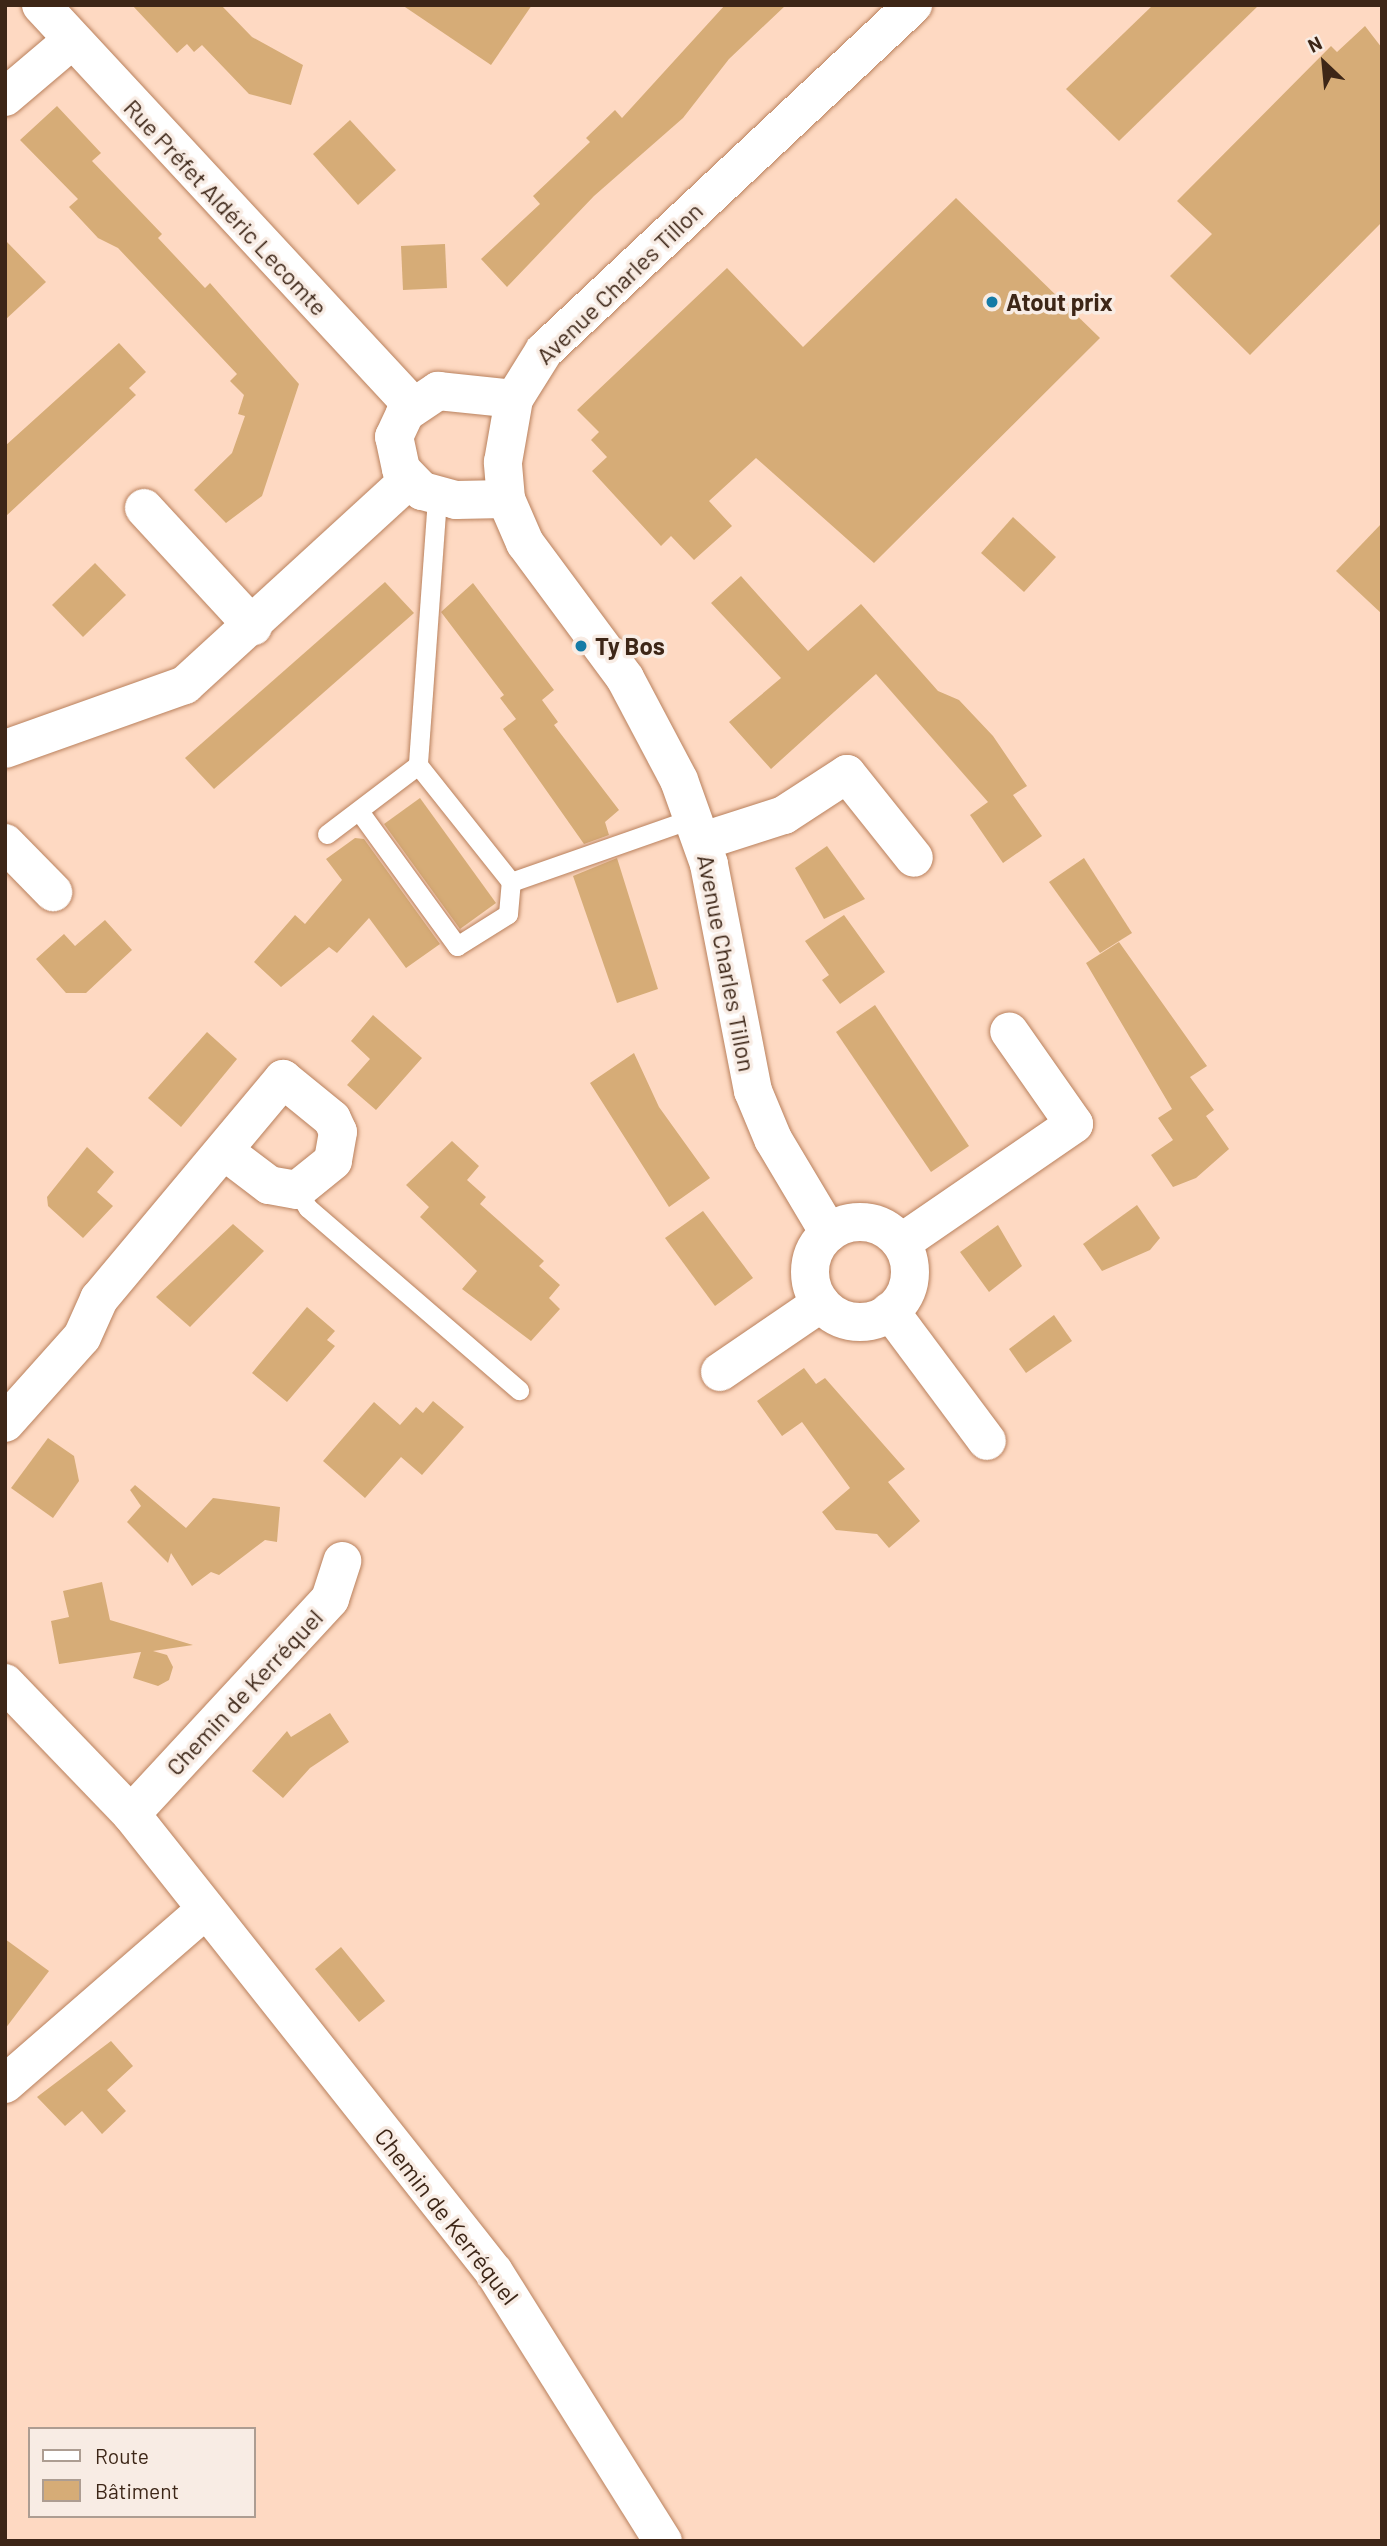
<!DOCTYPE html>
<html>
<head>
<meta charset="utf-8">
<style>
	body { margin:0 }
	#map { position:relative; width:1387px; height:2546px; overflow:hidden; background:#fed9c2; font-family:Barlow,sans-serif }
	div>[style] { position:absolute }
	.building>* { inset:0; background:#d6ac77 }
	.roads { filter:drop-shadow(0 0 2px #b9815d) drop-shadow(0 0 2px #b9815d) }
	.service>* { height:19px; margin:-9.5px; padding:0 9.5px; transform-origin:9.5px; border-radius:9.5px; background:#fff }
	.minor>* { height:38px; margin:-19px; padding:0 19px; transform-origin:19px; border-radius:19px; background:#fff }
	.minor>.ring { margin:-19px; padding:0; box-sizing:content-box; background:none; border:38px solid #fff; border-radius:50% }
	.dots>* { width:19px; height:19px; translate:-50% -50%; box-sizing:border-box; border:4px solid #f8ece4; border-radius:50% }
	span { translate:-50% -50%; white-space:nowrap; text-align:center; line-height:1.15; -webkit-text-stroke:7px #f8ece4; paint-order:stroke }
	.street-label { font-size:24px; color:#3d2617 }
	.poi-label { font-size:24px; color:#3d2617; font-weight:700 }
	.left { translate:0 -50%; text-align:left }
	.frame { position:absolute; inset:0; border:7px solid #3d2617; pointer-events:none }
	.legend { position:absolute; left:28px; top:2427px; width:228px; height:91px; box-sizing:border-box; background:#f8ece4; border:2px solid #ad9d92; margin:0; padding:9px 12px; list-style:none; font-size:21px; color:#3d2617 }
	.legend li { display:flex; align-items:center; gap:14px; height:35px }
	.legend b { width:35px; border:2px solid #ad9d92 }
	.north { position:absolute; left:1289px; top:28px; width:70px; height:70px; -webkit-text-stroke:5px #f8ece4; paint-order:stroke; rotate:334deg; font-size:19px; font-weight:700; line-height:28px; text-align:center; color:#3d2617 }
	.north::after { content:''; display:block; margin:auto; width:24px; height:32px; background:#3d2617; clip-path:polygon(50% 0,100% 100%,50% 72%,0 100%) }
</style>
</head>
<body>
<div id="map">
	<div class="building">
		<i style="clip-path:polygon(132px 5px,221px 5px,252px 37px,303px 65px,291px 105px,249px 94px,202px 45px,194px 52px,187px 44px,177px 53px)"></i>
		<i style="clip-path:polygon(402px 5px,532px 5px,491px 65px)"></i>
		<i style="clip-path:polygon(725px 5px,786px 5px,729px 59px,683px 118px,594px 196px,507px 287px,481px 259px,540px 204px,533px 196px,590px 142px,586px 138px,615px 110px,622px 118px)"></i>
		<i style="clip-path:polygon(1153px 5px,1259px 5px,1119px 141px,1066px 89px)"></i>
		<i style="clip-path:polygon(1365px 26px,1382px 48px,1382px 222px,1250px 355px,1170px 276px,1212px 234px,1177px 201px,1331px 46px,1337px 52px)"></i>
		<i style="clip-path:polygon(57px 106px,101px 153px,92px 161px,162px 234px,158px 238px,205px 288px,210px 283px,299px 384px,262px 496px,226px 523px,194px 490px,232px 453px,245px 416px,238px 414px,244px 395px,230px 381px,237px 374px,118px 248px,98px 238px,69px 207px,78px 199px,20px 140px)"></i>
		<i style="clip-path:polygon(350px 120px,396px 170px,358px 205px,313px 154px)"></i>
		<i style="clip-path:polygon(956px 198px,1100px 338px,874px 563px,756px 458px,709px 501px,732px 526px,694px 560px,671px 536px,661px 546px,592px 471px,607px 457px,591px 440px,599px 432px,577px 410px,727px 268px,803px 347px)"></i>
		<i style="clip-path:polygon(5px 240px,46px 282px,5px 320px)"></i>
		<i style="clip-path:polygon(445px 244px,447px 288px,403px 290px,401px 246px)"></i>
		<i style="clip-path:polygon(119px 343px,146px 372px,129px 388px,136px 395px,5px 517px,5px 446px)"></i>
		<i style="clip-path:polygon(1013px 517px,1056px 557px,1024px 592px,981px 553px)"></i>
		<i style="clip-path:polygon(1382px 523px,1382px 614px,1336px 571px)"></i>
		<i style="clip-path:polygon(95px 563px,126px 595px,83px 637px,52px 605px)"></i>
		<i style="clip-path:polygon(741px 576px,808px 651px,861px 604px,938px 691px,959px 700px,993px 736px,1027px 786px,1013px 795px,1042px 836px,1003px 863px,970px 815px,988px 802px,876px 674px,771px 769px,729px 722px,781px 678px,711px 603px)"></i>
		<i style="clip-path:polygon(385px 582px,414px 613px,214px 789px,185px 758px)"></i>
		<i style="clip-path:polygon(473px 583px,554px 690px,542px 700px,558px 722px,554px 725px,619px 810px,605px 822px,609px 835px,584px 844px,503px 729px,516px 719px,500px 698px,504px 695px,441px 612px)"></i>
		<i style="clip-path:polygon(420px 798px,496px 903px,460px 929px,384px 824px)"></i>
		<i style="clip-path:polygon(355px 838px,364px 839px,440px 944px,406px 968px,369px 918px,337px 953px,329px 947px,281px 987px,254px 962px,295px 915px,305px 924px,342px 880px,326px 859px)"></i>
		<i style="clip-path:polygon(827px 846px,865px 899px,824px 919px,795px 868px)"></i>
		<i style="clip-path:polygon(617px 858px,658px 989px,617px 1003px,573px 876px)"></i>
		<i style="clip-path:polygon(1084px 858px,1132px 933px,1100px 953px,1049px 882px)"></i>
		<i style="clip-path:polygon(844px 915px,885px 972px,840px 1004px,822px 980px,829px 975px,805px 941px)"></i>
		<i style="clip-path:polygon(105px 920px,132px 950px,86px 993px,66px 993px,36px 959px,64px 934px,75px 946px)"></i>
		<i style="clip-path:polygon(1119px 942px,1207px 1066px,1190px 1077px,1214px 1110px,1206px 1116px,1229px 1149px,1196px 1178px,1173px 1187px,1151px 1155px,1173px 1140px,1158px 1118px,1172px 1109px,1086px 963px)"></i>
		<i style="clip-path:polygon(875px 1005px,969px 1146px,931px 1172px,836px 1032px)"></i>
		<i style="clip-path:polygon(373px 1015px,422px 1058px,376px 1110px,347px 1085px,370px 1059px,351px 1041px)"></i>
		<i style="clip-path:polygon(207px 1032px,237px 1059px,181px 1127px,148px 1098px)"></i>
		<i style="clip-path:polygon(634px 1053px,659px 1107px,710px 1178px,669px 1207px,590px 1083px)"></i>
		<i style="clip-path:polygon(452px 1141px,479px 1166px,467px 1180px,486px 1197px,480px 1204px,544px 1261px,539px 1266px,560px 1285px,549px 1298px,560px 1309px,531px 1341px,462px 1289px,477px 1271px,420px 1217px,429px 1207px,406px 1185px)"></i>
		<i style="clip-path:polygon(87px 1147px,114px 1172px,97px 1192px,113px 1206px,83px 1238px,48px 1206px,47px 1197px)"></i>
		<i style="clip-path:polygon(1137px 1205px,1160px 1238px,1150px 1250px,1102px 1271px,1083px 1244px)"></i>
		<i style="clip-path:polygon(703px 1211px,753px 1278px,715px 1306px,665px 1238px)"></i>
		<i style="clip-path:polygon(233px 1224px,264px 1251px,190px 1327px,156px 1297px)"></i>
		<i style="clip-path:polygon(998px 1225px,1022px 1266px,989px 1292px,960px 1252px)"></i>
		<i style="clip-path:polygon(307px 1307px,335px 1331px,327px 1340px,335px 1346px,287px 1402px,252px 1373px)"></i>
		<i style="clip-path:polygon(1054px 1315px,1072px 1341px,1026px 1373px,1009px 1349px)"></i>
		<i style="clip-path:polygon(804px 1368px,816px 1384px,825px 1378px,905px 1469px,888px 1482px,920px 1521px,889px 1548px,877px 1534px,836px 1530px,822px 1512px,850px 1488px,802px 1422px,782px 1436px,757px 1401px)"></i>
		<i style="clip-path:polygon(433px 1401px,464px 1427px,422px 1475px,401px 1457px,365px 1498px,323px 1461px,374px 1402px,400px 1425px,416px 1407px,423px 1413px)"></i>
		<i style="clip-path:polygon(48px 1438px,74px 1456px,79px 1481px,53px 1518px,11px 1488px)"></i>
		<i style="clip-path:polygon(135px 1485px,186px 1528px,213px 1498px,280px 1507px,277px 1542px,265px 1540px,219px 1575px,211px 1572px,192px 1586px,171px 1553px,168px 1563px,127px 1522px,141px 1506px,130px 1490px)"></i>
		<i style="clip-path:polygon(102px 1582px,110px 1620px,193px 1645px,153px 1651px,167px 1655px,173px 1667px,169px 1680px,158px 1686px,133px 1678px,141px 1652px,59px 1664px,51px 1621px,69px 1617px,63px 1591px)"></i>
		<i style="clip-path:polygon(330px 1713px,349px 1742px,310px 1768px,283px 1798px,252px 1771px,287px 1731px,291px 1737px)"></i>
		<i style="clip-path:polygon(5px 1939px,49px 1971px,5px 2029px)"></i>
		<i style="clip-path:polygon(341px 1947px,385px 2001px,359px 2022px,315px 1969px)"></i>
		<i style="clip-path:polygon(111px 2041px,133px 2066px,107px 2090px,126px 2111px,102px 2134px,82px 2111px,65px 2126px,37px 2097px)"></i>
	</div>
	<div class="roads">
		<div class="service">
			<i style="left:437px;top:498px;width:268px;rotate:94.1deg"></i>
			<i style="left:418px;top:765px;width:149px;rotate:51.5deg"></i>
			<i style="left:511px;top:882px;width:194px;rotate:-19.3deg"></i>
			<i style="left:359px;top:811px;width:167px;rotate:54deg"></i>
			<i style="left:457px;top:946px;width:60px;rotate:-32.1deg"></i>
			<i style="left:508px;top:914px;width:32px;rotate:-85deg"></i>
			<i style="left:327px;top:834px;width:114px;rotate:-37.2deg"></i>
			<i style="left:297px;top:1190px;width:21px;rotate:59deg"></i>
			<i style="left:308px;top:1208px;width:279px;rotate:40.8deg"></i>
		</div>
		<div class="minor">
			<i style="left:41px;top:5px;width:547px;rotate:47.15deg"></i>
			<i style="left:5px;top:97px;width:87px;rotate:-40.3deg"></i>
			<i style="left:506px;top:499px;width:50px;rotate:178.9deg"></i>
			<i style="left:456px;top:500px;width:35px;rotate:-165deg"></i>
			<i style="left:422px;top:491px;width:30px;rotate:-134deg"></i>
			<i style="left:401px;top:469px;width:33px;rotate:-102deg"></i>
			<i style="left:394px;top:437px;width:26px;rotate:-65deg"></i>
			<i style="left:405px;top:413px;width:40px;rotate:-34deg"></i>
			<i style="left:438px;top:391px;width:76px;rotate:6deg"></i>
			<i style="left:144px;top:508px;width:161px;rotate:47.3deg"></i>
			<i style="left:5px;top:749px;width:191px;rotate:-19.6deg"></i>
			<i style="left:185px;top:685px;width:304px;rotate:-42.5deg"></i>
			<i style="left:703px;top:841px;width:85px;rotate:-17.8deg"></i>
			<i style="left:784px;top:815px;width:75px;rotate:-33.1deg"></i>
			<i style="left:847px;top:774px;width:107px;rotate:51.4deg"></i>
			<i style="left:5px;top:843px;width:69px;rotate:45.6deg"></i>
			<i class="ring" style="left:810px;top:1222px;width:62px;height:62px"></i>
			<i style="left:829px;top:1233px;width:109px;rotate:-120.8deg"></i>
			<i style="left:773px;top:1139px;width:52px;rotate:-112.6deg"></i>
			<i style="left:753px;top:1091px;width:231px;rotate:-101deg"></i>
			<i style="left:709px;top:864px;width:89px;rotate:-109.7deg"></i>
			<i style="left:679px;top:780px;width:115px;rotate:-117.9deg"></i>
			<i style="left:625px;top:678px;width:168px;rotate:-126.5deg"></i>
			<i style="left:525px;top:543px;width:48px;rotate:-113.4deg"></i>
			<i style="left:506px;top:499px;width:37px;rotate:-95deg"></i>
			<i style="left:503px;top:462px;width:64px;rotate:-80.1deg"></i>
			<i style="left:514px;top:399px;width:57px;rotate:-58deg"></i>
			<i style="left:544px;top:351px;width:506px;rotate:-43.16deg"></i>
			<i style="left:901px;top:1243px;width:210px;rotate:-34.5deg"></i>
			<i style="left:1074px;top:1124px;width:113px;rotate:-125deg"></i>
			<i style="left:890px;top:1311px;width:162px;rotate:53.3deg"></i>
			<i style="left:720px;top:1372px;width:122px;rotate:-34.3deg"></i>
			<i style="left:5px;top:1423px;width:115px;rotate:-48.2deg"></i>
			<i style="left:82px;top:1337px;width:42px;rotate:-65.9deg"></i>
			<i style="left:99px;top:1299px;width:287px;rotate:-50.1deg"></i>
			<i style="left:283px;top:1079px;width:63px;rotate:39.2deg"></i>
			<i style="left:332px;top:1119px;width:14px;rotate:65deg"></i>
			<i style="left:338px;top:1132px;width:29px;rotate:100deg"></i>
			<i style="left:333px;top:1161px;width:46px;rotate:141.1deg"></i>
			<i style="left:297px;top:1190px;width:28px;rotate:-170deg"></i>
			<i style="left:269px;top:1185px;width:56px;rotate:-142.9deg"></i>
			<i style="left:5px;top:1683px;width:182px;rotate:46.1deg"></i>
			<i style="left:131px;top:1814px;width:584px;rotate:51.6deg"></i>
			<i style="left:494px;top:2272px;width:318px;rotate:57.9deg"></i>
			<i style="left:131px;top:1814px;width:293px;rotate:-47.2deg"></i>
			<i style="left:330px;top:1599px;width:40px;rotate:-72deg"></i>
			<i style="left:5px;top:2084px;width:264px;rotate:-41deg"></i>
		</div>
	</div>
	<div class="dots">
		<i style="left:992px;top:302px;background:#157ba6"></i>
		<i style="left:581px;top:646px;background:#157ba6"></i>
	</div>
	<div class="street-label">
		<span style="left:226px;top:207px;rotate:47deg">Rue Préfet Aldéric Lecomte</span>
		<span style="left:619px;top:283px;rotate:-44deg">Avenue Charles Tillon</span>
		<span style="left:727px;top:963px;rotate:79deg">Avenue Charles Tillon</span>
		<span style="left:244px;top:1692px;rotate:-47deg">Chemin de Kerréquel</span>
		<span style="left:447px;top:2216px;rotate:52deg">Chemin de Kerréquel</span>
	</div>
	<div class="poi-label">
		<span class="left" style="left:1006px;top:302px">Atout prix</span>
		<span class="left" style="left:595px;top:646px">Ty Bos</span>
	</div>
	<div class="frame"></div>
	<ul class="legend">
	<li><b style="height:9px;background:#fff"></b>Route</li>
	<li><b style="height:19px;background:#d6ac77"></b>Bâtiment</li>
	</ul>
	<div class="north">N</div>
</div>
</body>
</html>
